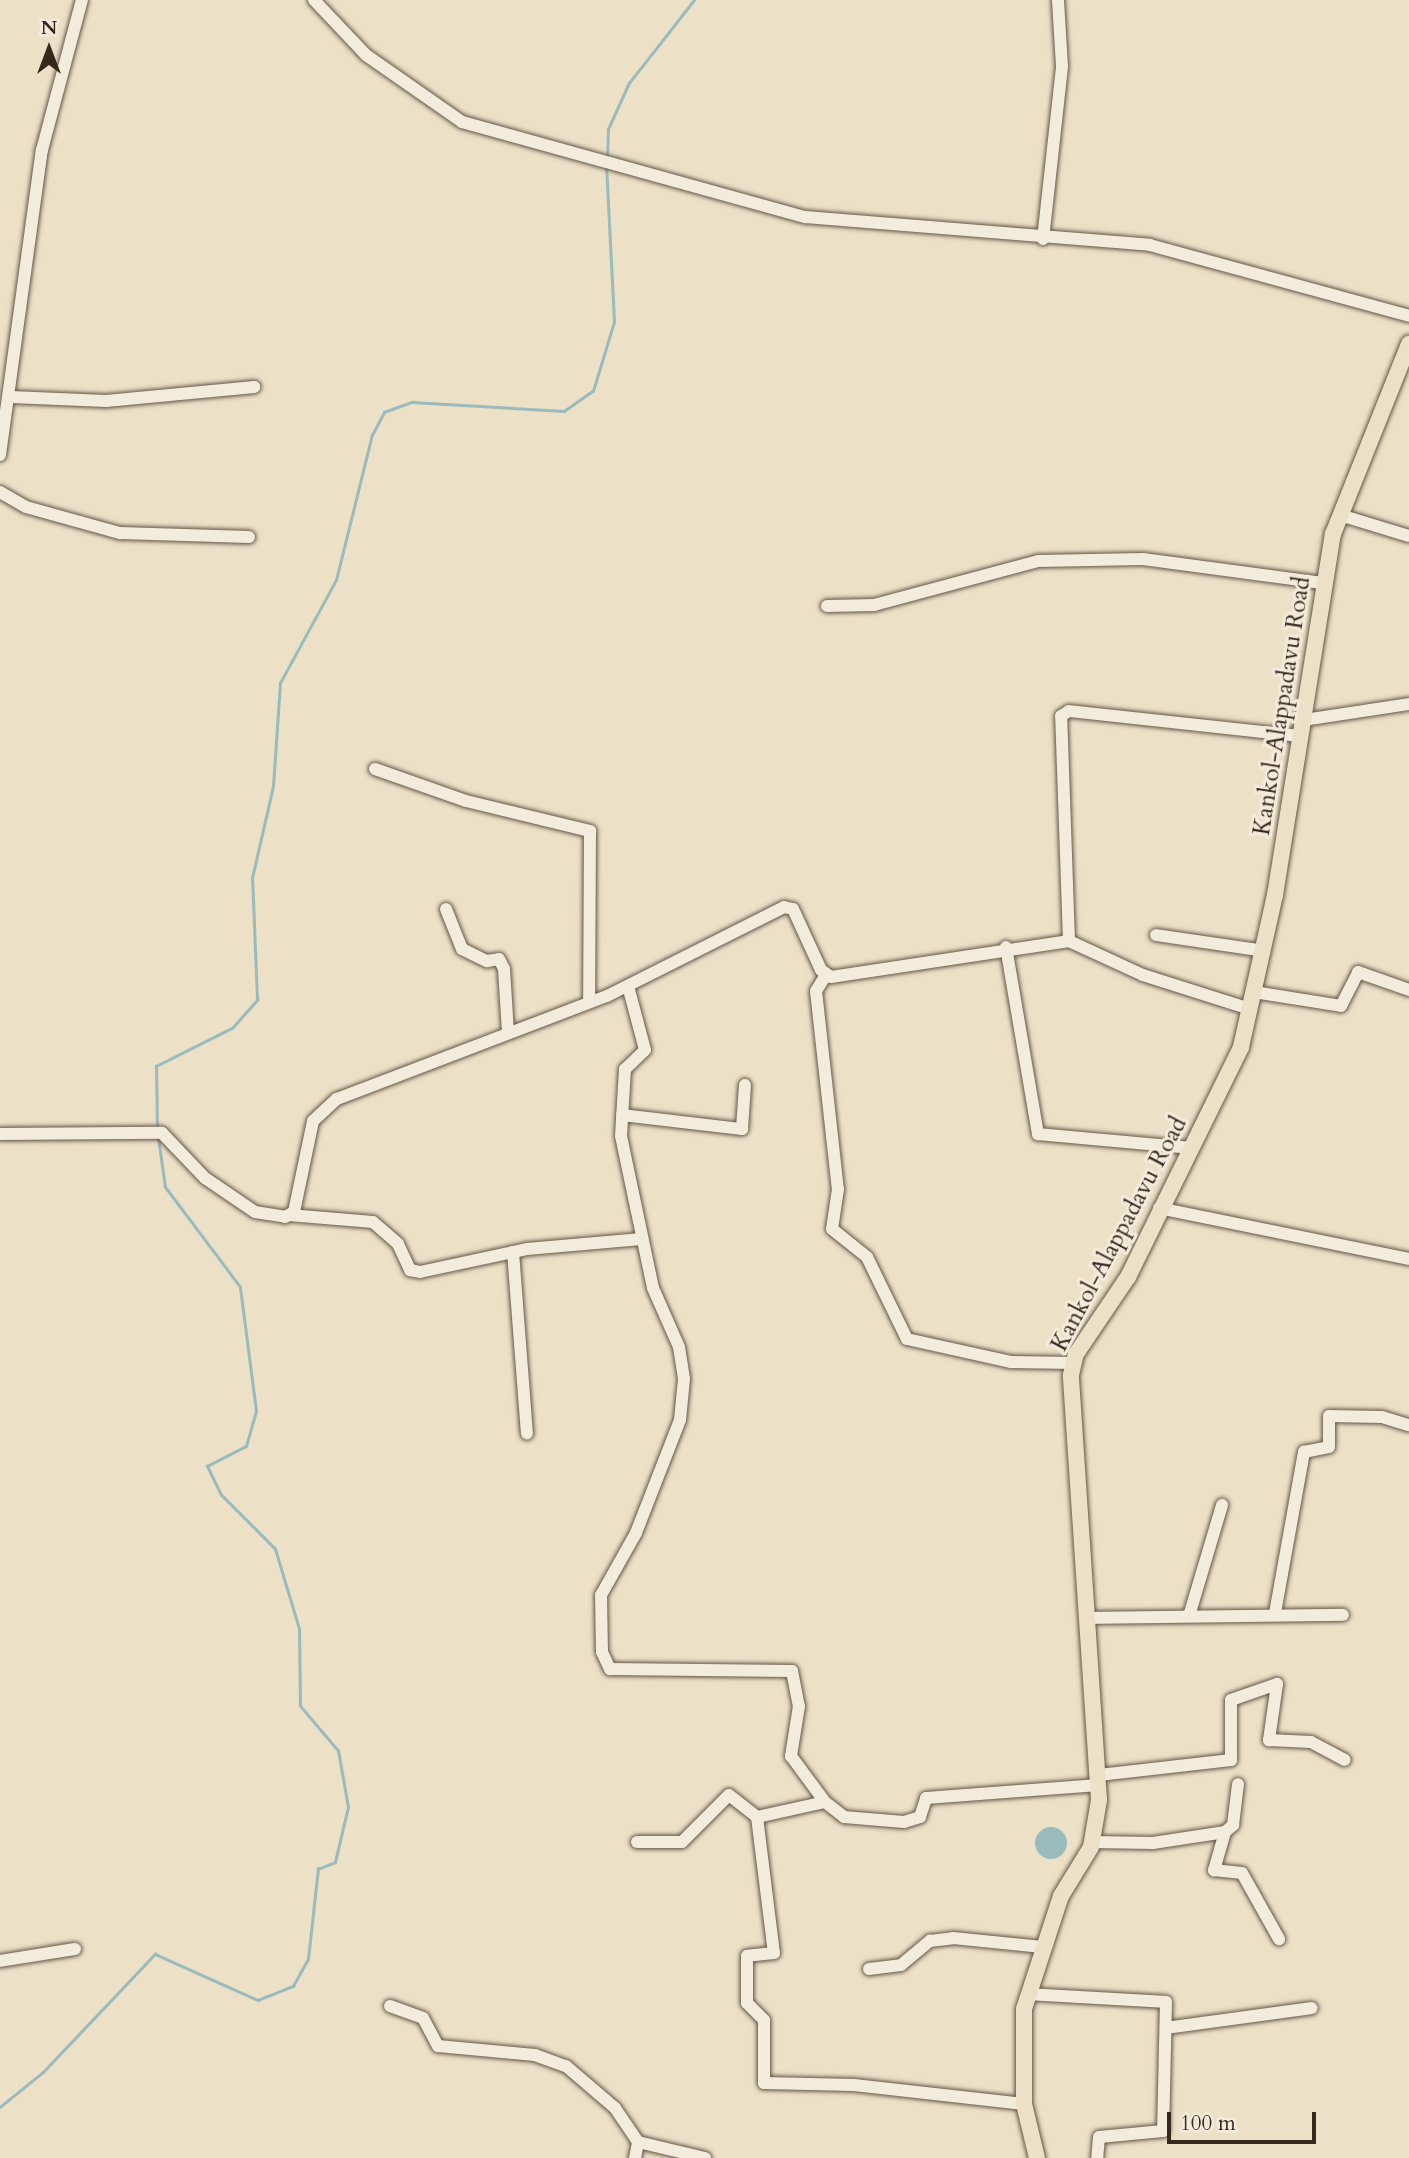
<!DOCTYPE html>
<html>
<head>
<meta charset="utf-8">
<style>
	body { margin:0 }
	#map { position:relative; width:1409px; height:2158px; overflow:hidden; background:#ece0c7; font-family:Cardo,serif }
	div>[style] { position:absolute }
	.water>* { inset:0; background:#9abbbc }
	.round { border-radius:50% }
	.stream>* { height:2.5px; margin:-1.25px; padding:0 1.25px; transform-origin:1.25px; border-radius:1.25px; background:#9abbbc }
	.roads { filter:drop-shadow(0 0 2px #645647) drop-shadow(0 0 2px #645647) }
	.minor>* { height:12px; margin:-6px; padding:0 6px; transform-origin:6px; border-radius:6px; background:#f3ebdb }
	.major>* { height:16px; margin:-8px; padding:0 8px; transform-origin:8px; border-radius:8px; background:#ece0c7 }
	span { translate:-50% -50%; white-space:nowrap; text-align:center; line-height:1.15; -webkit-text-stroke:6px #f3ebdb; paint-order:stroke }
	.street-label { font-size:24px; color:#37281c }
	.north { position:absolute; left:14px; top:14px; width:70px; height:70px; -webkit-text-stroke:5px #f3ebdb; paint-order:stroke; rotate:0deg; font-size:19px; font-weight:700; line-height:28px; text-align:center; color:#37281c }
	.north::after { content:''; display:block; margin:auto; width:24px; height:32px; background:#37281c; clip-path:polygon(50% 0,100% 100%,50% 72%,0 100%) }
	.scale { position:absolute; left:1167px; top:2112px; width:149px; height:32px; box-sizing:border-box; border:4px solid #37281c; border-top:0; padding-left:9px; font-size:21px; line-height:24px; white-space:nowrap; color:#37281c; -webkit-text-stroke:5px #f3ebdb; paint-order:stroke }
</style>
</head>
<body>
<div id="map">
	<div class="water">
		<i class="round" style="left:1035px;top:1827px;width:32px;height:32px"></i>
	</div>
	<div class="stream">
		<i style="left:607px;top:159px;width:30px;rotate:-88deg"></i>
		<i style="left:608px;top:129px;width:51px;rotate:-65.5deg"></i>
		<i style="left:629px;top:83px;width:105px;rotate:-51.9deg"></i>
		<i style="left:157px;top:1128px;width:62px;rotate:-90.9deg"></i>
		<i style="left:156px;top:1066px;width:85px;rotate:-26.6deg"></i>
		<i style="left:232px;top:1028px;width:38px;rotate:-48deg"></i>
		<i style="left:257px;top:1000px;width:122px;rotate:-92.3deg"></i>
		<i style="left:252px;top:878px;width:94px;rotate:-77.1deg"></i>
		<i style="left:273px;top:786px;width:103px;rotate:-86.1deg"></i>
		<i style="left:280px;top:683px;width:117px;rotate:-61.5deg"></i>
		<i style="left:336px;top:580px;width:149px;rotate:-76.1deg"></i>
		<i style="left:372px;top:435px;width:26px;rotate:-62deg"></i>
		<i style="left:384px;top:412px;width:30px;rotate:-20deg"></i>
		<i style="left:412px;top:402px;width:152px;rotate:3.4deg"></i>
		<i style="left:564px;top:411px;width:35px;rotate:-35deg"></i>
		<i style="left:593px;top:391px;width:72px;rotate:-73.1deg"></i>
		<i style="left:614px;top:322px;width:156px;rotate:-92.9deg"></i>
		<i style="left:0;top:2107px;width:55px;rotate:-39.1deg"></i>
		<i style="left:43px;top:2072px;width:163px;rotate:-46.5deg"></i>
		<i style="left:155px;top:1954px;width:113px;rotate:24.1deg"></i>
		<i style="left:258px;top:2000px;width:38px;rotate:-22deg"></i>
		<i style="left:293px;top:1986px;width:31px;rotate:-61deg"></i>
		<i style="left:308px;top:1959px;width:91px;rotate:-83.7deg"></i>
		<i style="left:318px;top:1869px;width:18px;rotate:-22deg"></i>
		<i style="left:335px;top:1862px;width:57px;rotate:-76.7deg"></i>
		<i style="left:348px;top:1807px;width:57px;rotate:-100.1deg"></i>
		<i style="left:338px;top:1751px;width:59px;rotate:-130.2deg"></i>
		<i style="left:300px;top:1706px;width:77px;rotate:-90.7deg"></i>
		<i style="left:299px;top:1629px;width:84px;rotate:-106.7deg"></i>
		<i style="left:275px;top:1549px;width:76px;rotate:-135deg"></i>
		<i style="left:221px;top:1495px;width:32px;rotate:-116deg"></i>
		<i style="left:207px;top:1466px;width:44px;rotate:-27.1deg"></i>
		<i style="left:246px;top:1446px;width:36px;rotate:-74deg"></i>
		<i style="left:256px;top:1411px;width:125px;rotate:-97.4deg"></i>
		<i style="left:240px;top:1287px;width:125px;rotate:-126.9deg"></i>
		<i style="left:165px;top:1187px;width:49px;rotate:-98.1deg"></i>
	</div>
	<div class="roads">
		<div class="minor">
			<i style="left:314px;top:0;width:76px;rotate:46.6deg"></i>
			<i style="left:366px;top:55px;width:117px;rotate:34.9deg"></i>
			<i style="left:462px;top:122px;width:356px;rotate:15.5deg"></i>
			<i style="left:805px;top:217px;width:346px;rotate:4.6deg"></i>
			<i style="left:1150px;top:245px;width:269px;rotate:15.3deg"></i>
			<i style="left:1043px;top:239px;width:174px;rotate:-83.7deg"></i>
			<i style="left:1062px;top:66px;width:66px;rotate:-93.5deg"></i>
			<i style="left:11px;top:397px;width:95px;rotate:2.4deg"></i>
			<i style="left:106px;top:401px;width:149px;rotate:-5.4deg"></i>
			<i style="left:0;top:455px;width:308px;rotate:-82.2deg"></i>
			<i style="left:42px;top:150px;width:155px;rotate:-75.1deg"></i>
			<i style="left:0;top:492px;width:30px;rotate:30deg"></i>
			<i style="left:26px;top:507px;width:98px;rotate:15.5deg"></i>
			<i style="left:120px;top:533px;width:129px;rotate:1.8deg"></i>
			<i style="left:1340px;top:515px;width:72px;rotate:16.9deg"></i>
			<i style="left:827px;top:606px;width:47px;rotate:-1.2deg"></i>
			<i style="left:874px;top:605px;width:170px;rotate:-15deg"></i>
			<i style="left:1038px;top:561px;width:105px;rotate:-1.1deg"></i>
			<i style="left:1143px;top:559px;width:183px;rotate:7.6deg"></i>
			<i style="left:1304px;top:720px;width:106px;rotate:-8.7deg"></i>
			<i style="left:375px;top:769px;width:96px;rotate:19.4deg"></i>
			<i style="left:466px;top:801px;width:128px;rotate:13.6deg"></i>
			<i style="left:590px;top:831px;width:171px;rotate:90.3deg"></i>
			<i style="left:446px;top:909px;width:43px;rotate:68.2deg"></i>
			<i style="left:462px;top:949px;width:28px;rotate:26deg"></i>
			<i style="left:487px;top:961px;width:12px;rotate:-9deg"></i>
			<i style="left:499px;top:959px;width:11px;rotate:63deg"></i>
			<i style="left:504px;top:969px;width:64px;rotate:86.4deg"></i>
			<i style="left:1156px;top:935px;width:109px;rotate:8.4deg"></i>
			<i style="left:1069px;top:941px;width:225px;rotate:-92deg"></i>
			<i style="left:1061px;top:716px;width:9px;rotate:-32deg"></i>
			<i style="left:1069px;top:711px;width:233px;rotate:6.2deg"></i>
			<i style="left:1006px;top:947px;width:190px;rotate:80.3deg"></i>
			<i style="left:1038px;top:1134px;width:154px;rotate:5.2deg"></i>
			<i style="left:826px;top:975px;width:19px;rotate:122deg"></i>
			<i style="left:816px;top:991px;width:199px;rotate:83.7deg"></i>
			<i style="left:838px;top:1189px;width:40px;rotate:98.5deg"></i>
			<i style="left:832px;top:1229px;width:45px;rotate:38.7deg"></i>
			<i style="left:867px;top:1257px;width:91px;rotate:64deg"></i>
			<i style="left:907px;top:1339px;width:107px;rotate:12.5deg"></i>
			<i style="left:1011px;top:1362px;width:63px;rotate:0.9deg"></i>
			<i style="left:628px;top:986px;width:66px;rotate:75.1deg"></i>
			<i style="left:645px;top:1050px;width:28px;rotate:136deg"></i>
			<i style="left:625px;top:1069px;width:67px;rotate:93.4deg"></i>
			<i style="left:621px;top:1136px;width:155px;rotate:78.1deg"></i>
			<i style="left:653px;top:1288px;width:64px;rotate:66.2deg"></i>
			<i style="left:679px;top:1347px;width:32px;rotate:81deg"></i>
			<i style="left:684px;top:1379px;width:41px;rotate:95.6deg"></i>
			<i style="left:680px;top:1420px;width:121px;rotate:111.3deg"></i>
			<i style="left:636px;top:1533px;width:71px;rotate:119.4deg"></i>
			<i style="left:601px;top:1595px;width:57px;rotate:89deg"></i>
			<i style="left:602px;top:1652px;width:19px;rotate:65deg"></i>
			<i style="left:610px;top:1669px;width:182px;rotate:0.6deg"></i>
			<i style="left:792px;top:1671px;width:36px;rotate:79deg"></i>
			<i style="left:799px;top:1706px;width:51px;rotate:99.1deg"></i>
			<i style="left:791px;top:1756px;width:57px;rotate:53.5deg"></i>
			<i style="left:825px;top:1802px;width:70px;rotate:167.6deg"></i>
			<i style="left:757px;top:1817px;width:137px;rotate:82.9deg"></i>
			<i style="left:774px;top:1953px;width:27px;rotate:174deg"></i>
			<i style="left:747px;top:1956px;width:47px;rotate:90deg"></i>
			<i style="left:747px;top:2003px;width:24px;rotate:45deg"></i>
			<i style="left:764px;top:2020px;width:63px;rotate:90deg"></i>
			<i style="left:764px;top:2083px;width:90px;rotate:1.3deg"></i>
			<i style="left:854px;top:2085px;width:171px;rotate:6.4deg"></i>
			<i style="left:1254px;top:992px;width:88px;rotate:9.1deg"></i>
			<i style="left:1341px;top:1006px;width:38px;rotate:-63deg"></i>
			<i style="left:1358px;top:972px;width:54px;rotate:19.4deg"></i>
			<i style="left:622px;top:1115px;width:121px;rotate:6.7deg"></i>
			<i style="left:742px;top:1129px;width:44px;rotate:-86.1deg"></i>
			<i style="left:0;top:1134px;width:162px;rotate:-0.4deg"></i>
			<i style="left:162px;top:1133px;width:62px;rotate:46.3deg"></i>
			<i style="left:205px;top:1178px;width:60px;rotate:34.2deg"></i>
			<i style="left:255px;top:1212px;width:30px;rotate:9deg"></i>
			<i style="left:285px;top:1217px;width:10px;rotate:-29deg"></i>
			<i style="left:294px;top:1212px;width:93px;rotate:-78.2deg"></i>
			<i style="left:313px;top:1121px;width:33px;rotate:-43deg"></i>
			<i style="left:337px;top:1099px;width:289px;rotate:-20.9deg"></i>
			<i style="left:607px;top:996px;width:198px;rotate:-26.7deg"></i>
			<i style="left:784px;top:907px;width:9px;rotate:13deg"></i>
			<i style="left:793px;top:909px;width:67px;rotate:65.3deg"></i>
			<i style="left:821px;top:970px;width:12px;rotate:35deg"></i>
			<i style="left:831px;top:977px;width:241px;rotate:-8.6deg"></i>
			<i style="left:1069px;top:941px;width:81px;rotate:24.7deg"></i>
			<i style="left:1143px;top:975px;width:112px;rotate:17.6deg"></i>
			<i style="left:1159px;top:1208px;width:255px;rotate:11.5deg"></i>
			<i style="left:289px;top:1215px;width:84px;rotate:4.8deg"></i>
			<i style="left:373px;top:1222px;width:33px;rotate:41deg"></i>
			<i style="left:398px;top:1244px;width:29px;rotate:65deg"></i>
			<i style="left:410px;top:1270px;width:10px;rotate:11deg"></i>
			<i style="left:420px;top:1272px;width:109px;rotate:-12.1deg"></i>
			<i style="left:527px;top:1249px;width:115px;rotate:-5deg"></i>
			<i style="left:513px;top:1252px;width:182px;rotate:85.6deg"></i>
			<i style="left:1275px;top:1613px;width:164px;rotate:-79.8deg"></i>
			<i style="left:1304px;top:1452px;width:25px;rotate:-11deg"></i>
			<i style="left:1329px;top:1447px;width:31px;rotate:-90deg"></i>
			<i style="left:1329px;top:1416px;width:53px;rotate:1.1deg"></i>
			<i style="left:1382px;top:1417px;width:28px;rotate:17deg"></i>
			<i style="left:1189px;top:1616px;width:116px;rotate:-73.4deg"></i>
			<i style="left:1085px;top:1618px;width:258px;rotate:-0.7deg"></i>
			<i style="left:1099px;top:1775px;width:133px;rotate:-6.5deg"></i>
			<i style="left:1231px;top:1760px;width:60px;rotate:-90deg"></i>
			<i style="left:1231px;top:1700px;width:49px;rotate:-19.2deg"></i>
			<i style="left:1277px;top:1684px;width:57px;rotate:98.1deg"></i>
			<i style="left:1269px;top:1740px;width:42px;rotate:2.7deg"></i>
			<i style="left:1311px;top:1742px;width:38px;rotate:28deg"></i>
			<i style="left:825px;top:1802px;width:24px;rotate:38deg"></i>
			<i style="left:844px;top:1817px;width:60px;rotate:4.8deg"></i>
			<i style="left:904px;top:1822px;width:17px;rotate:-17deg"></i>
			<i style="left:920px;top:1817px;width:20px;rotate:-72deg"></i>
			<i style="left:926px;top:1798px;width:173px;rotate:-4.3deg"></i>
			<i style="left:1225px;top:1832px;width:40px;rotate:106deg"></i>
			<i style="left:1214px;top:1870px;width:28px;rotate:6deg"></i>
			<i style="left:1242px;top:1873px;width:76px;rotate:60.7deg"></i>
			<i style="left:637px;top:1842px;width:45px"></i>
			<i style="left:682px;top:1842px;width:66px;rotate:-45deg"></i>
			<i style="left:729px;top:1795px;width:36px;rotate:38deg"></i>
			<i style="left:1092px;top:1842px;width:61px;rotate:0.9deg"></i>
			<i style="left:1153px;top:1843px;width:73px;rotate:-8.7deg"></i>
			<i style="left:1225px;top:1832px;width:11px;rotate:-41deg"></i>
			<i style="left:1233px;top:1825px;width:41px;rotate:-83deg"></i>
			<i style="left:0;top:1961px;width:76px;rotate:-9.1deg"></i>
			<i style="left:869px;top:1969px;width:32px;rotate:-7deg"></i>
			<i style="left:901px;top:1965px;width:38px;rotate:-40deg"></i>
			<i style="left:930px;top:1941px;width:23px;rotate:-7deg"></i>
			<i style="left:953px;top:1938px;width:90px;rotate:5.7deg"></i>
			<i style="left:1028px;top:1994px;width:138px;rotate:3.3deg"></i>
			<i style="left:1166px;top:2002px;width:129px;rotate:91.3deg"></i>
			<i style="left:1163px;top:2131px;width:64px;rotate:174.6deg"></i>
			<i style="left:1099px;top:2137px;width:21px;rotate:95deg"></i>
			<i style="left:390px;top:2006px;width:35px;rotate:20deg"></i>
			<i style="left:423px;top:2018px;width:32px;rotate:62deg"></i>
			<i style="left:438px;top:2046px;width:97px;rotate:5.3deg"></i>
			<i style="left:535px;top:2055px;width:33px;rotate:20deg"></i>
			<i style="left:566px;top:2066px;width:65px;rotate:40.6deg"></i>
			<i style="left:615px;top:2108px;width:41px;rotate:55.9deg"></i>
			<i style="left:1166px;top:2028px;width:147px;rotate:-7.8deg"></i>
			<i style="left:635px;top:2158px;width:16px;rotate:-79deg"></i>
			<i style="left:638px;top:2142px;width:69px;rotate:13.4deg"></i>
		</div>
		<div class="major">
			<i style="left:1037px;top:2158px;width:56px;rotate:-103.5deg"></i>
			<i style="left:1024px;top:2104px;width:95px;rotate:-90deg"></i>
			<i style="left:1024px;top:2009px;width:119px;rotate:-71.9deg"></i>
			<i style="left:1061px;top:1896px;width:57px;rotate:-58.5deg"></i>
			<i style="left:1091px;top:1847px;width:48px;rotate:-80.3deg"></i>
			<i style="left:1099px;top:1800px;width:426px;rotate:-93.8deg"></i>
			<i style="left:1071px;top:1375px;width:22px;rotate:-77deg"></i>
			<i style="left:1076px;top:1354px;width:93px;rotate:-56deg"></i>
			<i style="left:1128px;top:1277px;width:256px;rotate:-63.8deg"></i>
			<i style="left:1241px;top:1047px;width:156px;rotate:-77.4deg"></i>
			<i style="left:1275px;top:895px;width:366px;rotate:-80.9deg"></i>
			<i style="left:1333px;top:534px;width:205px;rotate:-68.2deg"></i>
		</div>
	</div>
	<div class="street-label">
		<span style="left:1282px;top:706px;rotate:-81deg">Kankol-Alappadavu Road</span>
		<span style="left:1119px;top:1234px;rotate:-62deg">Kankol-Alappadavu Road</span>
	</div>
	<div class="north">N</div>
	<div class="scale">100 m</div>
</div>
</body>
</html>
